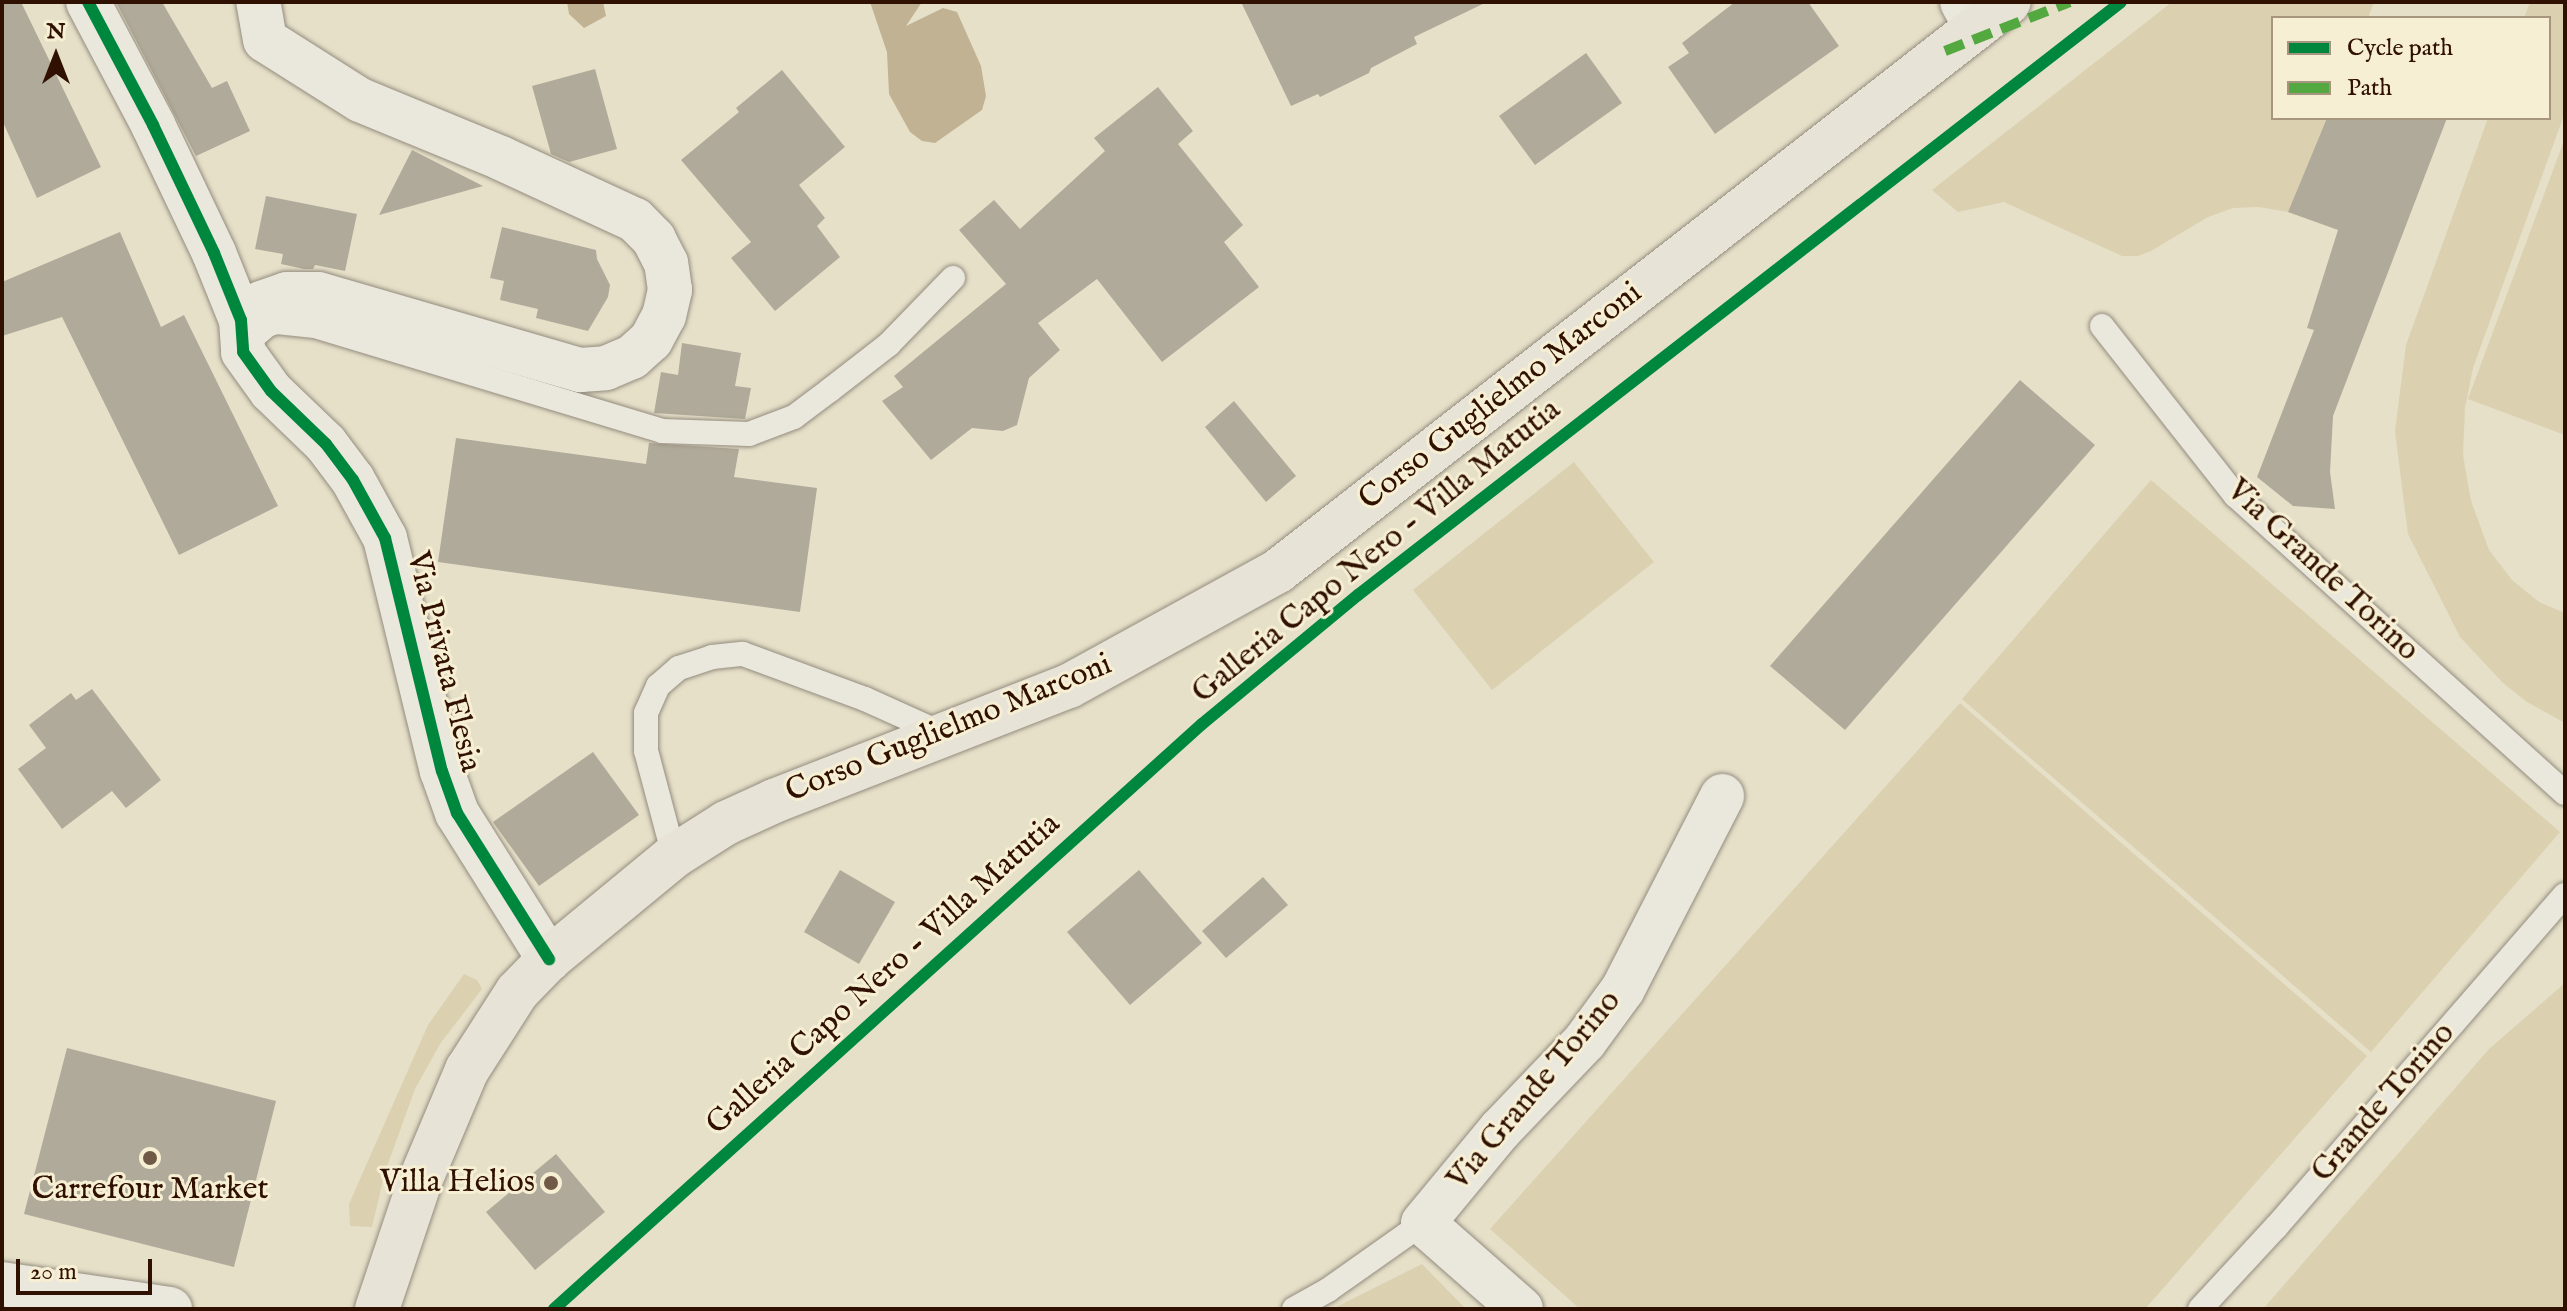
<!DOCTYPE html>
<html>
<head>
<meta charset="utf-8">
<style>
	body { margin:0 }
	#map { position:relative; width:2567px; height:1311px; overflow:hidden; background:#e6e0c9; font-family:"IM FELL English",serif }
	div>[style] { position:absolute }
	.green>* { inset:0; background:#dbd0b0 }
	.water>* { inset:0; background:#c1b293 }
	.building>* { inset:0; background:#b0aa9a }
	.roads { filter:drop-shadow(0 0 2px #948c7e) drop-shadow(0 0 2px #948c7e) }
	.service>* { height:24px; margin:-12px; padding:0 12px; transform-origin:12px; border-radius:12px; background:#eae7dc }
	.minor>* { height:44px; margin:-22px; padding:0 22px; transform-origin:22px; border-radius:22px; background:#eae7dc }
	.primary>* { height:44px; margin:-22px; padding:0 22px; transform-origin:22px; border-radius:22px; background:#e7e3d6 }
	.quiet>* { height:10px; margin-top:-5px; transform-origin:0; background:repeating-linear-gradient(90deg,#54a840 0 20px,transparent 0 30px) }
	.cycleway>* { height:12px; margin:-6px; padding:0 6px; transform-origin:6px; border-radius:6px; background:#00873e }
	.dots>* { width:22px; height:22px; translate:-50% -50%; box-sizing:border-box; border:4px solid #f7efd3; border-radius:50% }
	span { translate:-50% -50%; white-space:nowrap; text-align:center; line-height:1.15; -webkit-text-stroke:6px #f7efd3; paint-order:stroke }
	.street-label { font-size:32px; color:#301001 }
	.poi-label { font-size:32px; color:#301001 }
	.right { translate:-100% -50%; text-align:right }
	.frame { position:absolute; inset:0; border:4px solid #301001; pointer-events:none }
	.legend { position:absolute; left:2271px; top:16px; width:280px; height:104px; box-sizing:border-box; background:#f7efd3; border:2px solid #a7967f; margin:0; padding:10px 14px; list-style:none; font-size:24px; color:#301001 }
	.legend li { display:flex; align-items:center; gap:16px; height:40px }
	.legend b { width:40px; border:2px solid #a7967f }
	.north { position:absolute; left:16px; top:16px; width:80px; height:80px; -webkit-text-stroke:6px #f7efd3; paint-order:stroke; rotate:0deg; font-size:22px; font-weight:700; line-height:32px; text-align:center; color:#301001 }
	.north::after { content:''; display:block; margin:auto; width:28px; height:36px; background:#301001; clip-path:polygon(50% 0,100% 100%,50% 72%,0 100%) }
	.scale { position:absolute; left:16px; top:1259px; width:136px; height:36px; box-sizing:border-box; border:4px solid #301001; border-top:0; padding-left:10px; font-size:24px; line-height:28px; white-space:nowrap; color:#301001; -webkit-text-stroke:6px #f7efd3; paint-order:stroke }
</style>
</head>
<body>
<div id="map">
	<div class="green">
		<i style="clip-path:polygon(2172px 2px,2374px 2px,2368px 18px,2273px 18px,2273px 118px,2327px 118px,2288px 212px,2259px 207px,2233px 208px,2208px 217px,2151px 251px,2138px 256px,2122px 256px,2004px 202px,1958px 212px,1932px 190px)"></i>
		<i style="clip-path:polygon(2530px 2px,2565px 2px,2565px 112px,2473px 368px,2465px 408px,2463px 455px,2471px 501px,2489px 550px,2512px 580px,2539px 602px,2565px 613px,2565px 723px,2527px 702px,2503px 683px,2460px 637px,2408px 534px,2395px 431px,2406px 345px,2488px 118px,2549px 118px,2549px 18px,2524px 18px)"></i>
		<i style="clip-path:polygon(2565px 138px,2565px 435px,2468px 399px)"></i>
		<i style="clip-path:polygon(1574px 462px,1654px 562px,1492px 690px,1413px 590px)"></i>
		<i style="clip-path:polygon(2151px 480px,2560px 832px,2371px 1052px,1962px 699px)"></i>
		<i style="clip-path:polygon(1960px 703px,2367px 1056px,2145px 1309px,1580px 1309px,1490px 1229px)"></i>
		<i style="clip-path:polygon(464px 974px,477px 980px,482px 989px,440px 1044px,415px 1089px,385px 1172px,372px 1227px,350px 1226px,349px 1204px,428px 1025px)"></i>
		<i style="clip-path:polygon(2565px 983px,2565px 1309px,2263px 1309px,2489px 1049px)"></i>
		<i style="clip-path:polygon(1422px 1264px,1466px 1309px,1332px 1309px)"></i>
	</div>
	<div class="water">
		<i style="clip-path:polygon(567px 2px,603px 2px,606px 16px,584px 28px,569px 14px)"></i>
		<i style="clip-path:polygon(870px 2px,922px 2px,906px 26px,943px 8px,957px 12px,981px 66px,986px 96px,982px 110px,935px 143px,922px 141px,910px 132px,889px 94px,887px 52px)"></i>
	</div>
	<div class="building">
		<i style="clip-path:polygon(2px 2px,21px 2px,101px 167px,37px 198px,2px 120px)"></i>
		<i style="clip-path:polygon(116px 2px,162px 2px,212px 88px,227px 81px,250px 131px,196px 156px)"></i>
		<i style="clip-path:polygon(1241px 2px,1487px 2px,1414px 37px,1417px 44px,1371px 68px,1369px 73px,1320px 97px,1318px 94px,1291px 106px)"></i>
		<i style="clip-path:polygon(1735px 2px,1808px 2px,1839px 46px,1715px 134px,1668px 67px,1689px 53px,1682px 43px)"></i>
		<i style="clip-path:polygon(1586px 53px,1622px 103px,1535px 165px,1499px 116px)"></i>
		<i style="clip-path:polygon(595px 69px,617px 149px,569px 162px,551px 154px,532px 86px)"></i>
		<i style="clip-path:polygon(782px 70px,845px 147px,799px 185px,825px 218px,817px 226px,840px 257px,775px 311px,731px 258px,751px 242px,681px 160px,739px 112px,736px 108px)"></i>
		<i style="clip-path:polygon(1158px 87px,1193px 131px,1178px 144px,1243px 225px,1224px 242px,1259px 287px,1162px 362px,1097px 279px,1038px 323px,1060px 350px,1029px 378px,1017px 425px,1003px 431px,972px 428px,931px 460px,882px 401px,903px 387px,894px 376px,1006px 284px,959px 230px,994px 200px,1020px 229px,1105px 151px,1094px 138px)"></i>
		<i style="clip-path:polygon(2327px 118px,2447px 118px,2333px 416px,2330px 472px,2335px 509px,2293px 506px,2257px 477px,2314px 330px,2307px 328px,2338px 230px,2288px 212px)"></i>
		<i style="clip-path:polygon(412px 150px,483px 186px,379px 215px)"></i>
		<i style="clip-path:polygon(266px 196px,357px 214px,345px 271px,315px 265px,313px 269px,304px 269px,281px 264px,283px 254px,255px 249px)"></i>
		<i style="clip-path:polygon(502px 227px,596px 250px,597px 259px,610px 285px,608px 297px,588px 331px,536px 318px,538px 309px,500px 300px,504px 281px,490px 278px)"></i>
		<i style="clip-path:polygon(120px 232px,161px 327px,184px 315px,278px 506px,179px 555px,62px 317px,2px 336px,2px 282px)"></i>
		<i style="clip-path:polygon(682px 343px,741px 353px,735px 386px,751px 388px,745px 419px,654px 413px,661px 372px,678px 375px)"></i>
		<i style="clip-path:polygon(2020px 380px,2095px 445px,1845px 730px,1770px 666px)"></i>
		<i style="clip-path:polygon(1234px 401px,1296px 476px,1266px 502px,1205px 427px)"></i>
		<i style="clip-path:polygon(456px 438px,646px 464px,649px 443px,739px 449px,734px 477px,817px 488px,800px 612px,438px 562px)"></i>
		<i style="clip-path:polygon(92px 689px,161px 780px,126px 808px,112px 791px,62px 829px,18px 769px,46px 748px,29px 725px,71px 693px,76px 700px)"></i>
		<i style="clip-path:polygon(593px 752px,639px 815px,539px 886px,493px 822px)"></i>
		<i style="clip-path:polygon(840px 870px,895px 902px,859px 964px,804px 932px)"></i>
		<i style="clip-path:polygon(1139px 870px,1202px 943px,1130px 1005px,1067px 932px)"></i>
		<i style="clip-path:polygon(1263px 877px,1288px 905px,1226px 958px,1202px 931px)"></i>
		<i style="clip-path:polygon(67px 1048px,276px 1101px,234px 1267px,24px 1214px)"></i>
		<i style="clip-path:polygon(556px 1154px,605px 1212px,535px 1270px,486px 1212px)"></i>
	</div>
	<div class="roads">
		<div class="service">
			<i style="left:2102px;top:326px;width:216px;rotate:51.8deg"></i>
			<i style="left:2236px;top:496px;width:443px;rotate:42.1deg"></i>
			<i style="left:247px;top:342px;width:26px;rotate:-40deg"></i>
			<i style="left:267px;top:325px;width:10px;rotate:-17deg"></i>
			<i style="left:277px;top:322px;width:38px;rotate:6deg"></i>
			<i style="left:315px;top:326px;width:363px;rotate:16.8deg"></i>
			<i style="left:662px;top:431px;width:87px;rotate:2deg"></i>
			<i style="left:749px;top:434px;width:48px;rotate:-20.7deg"></i>
			<i style="left:794px;top:417px;width:45px;rotate:-36.9deg"></i>
			<i style="left:830px;top:390px;width:75px;rotate:-37.9deg"></i>
			<i style="left:889px;top:344px;width:92px;rotate:-45.9deg"></i>
			<i style="left:674px;top:856px;width:109px;rotate:-104.9deg"></i>
			<i style="left:646px;top:751px;width:38px;rotate:-90deg"></i>
			<i style="left:646px;top:713px;width:30px;rotate:-66deg"></i>
			<i style="left:658px;top:686px;width:28px;rotate:-41deg"></i>
			<i style="left:679px;top:668px;width:35px;rotate:-18deg"></i>
			<i style="left:712px;top:657px;width:31px;rotate:-6deg"></i>
			<i style="left:743px;top:654px;width:130px;rotate:20.2deg"></i>
			<i style="left:865px;top:699px;width:88px;rotate:24.2deg"></i>
			<i style="left:1294px;top:1309px;width:39px;rotate:-29deg"></i>
			<i style="left:1328px;top:1290px;width:116px;rotate:-35.2deg"></i>
			<i style="left:2200px;top:1309px;width:112px;rotate:-47.2deg"></i>
			<i style="left:2276px;top:1227px;width:440px;rotate:-49deg"></i>
		</div>
		<div class="minor">
			<i style="left:88px;top:2px;width:139px;rotate:62.1deg"></i>
			<i style="left:153px;top:125px;width:142px;rotate:64.5deg"></i>
			<i style="left:214px;top:253px;width:72px;rotate:68.1deg"></i>
			<i style="left:241px;top:320px;width:32px;rotate:86deg"></i>
			<i style="left:243px;top:352px;width:48px;rotate:54.3deg"></i>
			<i style="left:271px;top:391px;width:76px;rotate:43.9deg"></i>
			<i style="left:326px;top:444px;width:45px;rotate:53.1deg"></i>
			<i style="left:353px;top:480px;width:66px;rotate:61.1deg"></i>
			<i style="left:385px;top:538px;width:240px;rotate:76.3deg"></i>
			<i style="left:442px;top:771px;width:45px;rotate:70.3deg"></i>
			<i style="left:457px;top:813px;width:173px;rotate:57.8deg"></i>
			<i style="left:1962px;top:2px;width:29px;rotate:61deg"></i>
			<i style="left:241px;top:320px;width:26px;rotate:-40deg"></i>
			<i style="left:261px;top:303px;width:28px;rotate:-19deg"></i>
			<i style="left:287px;top:294px;width:31px"></i>
			<i style="left:318px;top:294px;width:273px;rotate:16.2deg"></i>
			<i style="left:580px;top:370px;width:26px;rotate:-4deg"></i>
			<i style="left:606px;top:368px;width:28px;rotate:-23deg"></i>
			<i style="left:632px;top:357px;width:25px;rotate:-42deg"></i>
			<i style="left:651px;top:340px;width:27px;rotate:-62deg"></i>
			<i style="left:664px;top:316px;width:27px;rotate:-77deg"></i>
			<i style="left:670px;top:290px;width:27px;rotate:-98deg"></i>
			<i style="left:666px;top:263px;width:27px;rotate:-117deg"></i>
			<i style="left:654px;top:239px;width:27px;rotate:-135deg"></i>
			<i style="left:635px;top:220px;width:148px;rotate:-155.2deg"></i>
			<i style="left:501px;top:158px;width:152px;rotate:-157.6deg"></i>
			<i style="left:360px;top:100px;width:112px;rotate:-147.7deg"></i>
			<i style="left:265px;top:40px;width:39px;rotate:-100deg"></i>
			<i style="left:2px;top:1284px;width:170px;rotate:8.5deg"></i>
			<i style="left:1521px;top:1309px;width:130px;rotate:-138.7deg"></i>
			<i style="left:1423px;top:1223px;width:121px;rotate:-50.4deg"></i>
			<i style="left:1500px;top:1130px;width:123px;rotate:-46.3deg"></i>
			<i style="left:1585px;top:1041px;width:64px;rotate:-53.8deg"></i>
			<i style="left:1623px;top:989px;width:217px;rotate:-62.8deg"></i>
		</div>
		<div class="primary">
			<i style="left:377px;top:1309px;width:135px;rotate:-71.4deg"></i>
			<i style="left:420px;top:1181px;width:121px;rotate:-67.1deg"></i>
			<i style="left:467px;top:1070px;width:93px;rotate:-57.3deg"></i>
			<i style="left:517px;top:992px;width:46px;rotate:-45.9deg"></i>
			<i style="left:549px;top:959px;width:162px;rotate:-39.5deg"></i>
			<i style="left:674px;top:856px;width:62px;rotate:-32.4deg"></i>
			<i style="left:726px;top:823px;width:53px;rotate:-24.6deg"></i>
			<i style="left:774px;top:801px;width:317px;rotate:-21.3deg"></i>
			<i style="left:1069px;top:686px;width:239px;rotate:-28.8deg"></i>
			<i style="left:1278px;top:571px;width:926px;rotate:-37.9deg"></i>
		</div>
	</div>
	<div class="quiet">
		<i style="left:1945px;top:51px;width:134px;rotate:-21.4deg"></i>
	</div>
	<div class="cycleway">
		<i style="left:88px;top:2px;width:139px;rotate:62.1deg"></i>
		<i style="left:153px;top:125px;width:142px;rotate:64.5deg"></i>
		<i style="left:214px;top:253px;width:72px;rotate:68.1deg"></i>
		<i style="left:241px;top:320px;width:32px;rotate:86deg"></i>
		<i style="left:243px;top:352px;width:48px;rotate:54.3deg"></i>
		<i style="left:271px;top:391px;width:76px;rotate:43.9deg"></i>
		<i style="left:326px;top:444px;width:45px;rotate:53.1deg"></i>
		<i style="left:353px;top:480px;width:66px;rotate:61.1deg"></i>
		<i style="left:385px;top:538px;width:240px;rotate:76.3deg"></i>
		<i style="left:442px;top:771px;width:45px;rotate:70.3deg"></i>
		<i style="left:457px;top:813px;width:173px;rotate:57.8deg"></i>
		<i style="left:554px;top:1309px;width:873px;rotate:-42.08deg"></i>
		<i style="left:1202px;top:724px;width:202px;rotate:-39.6deg"></i>
		<i style="left:1358px;top:595px;width:966px;rotate:-37.85deg"></i>
	</div>
	<div class="dots">
		<i style="left:150px;top:1158px;background:#705947"></i>
		<i style="left:551px;top:1183px;background:#705947"></i>
	</div>
	<div class="street-label">
		<span style="left:1501px;top:397px;rotate:-38deg">Corso Guglielmo Marconi</span>
		<span style="left:1377px;top:552px;rotate:-39deg">Galleria Capo Nero - Villa Matutia</span>
		<span style="left:2322px;top:571px;rotate:43deg">Via Grande Torino</span>
		<span style="left:443px;top:662px;rotate:76deg">Via Privata Flesia</span>
		<span style="left:949px;top:729px;rotate:-22deg">Corso Guglielmo Marconi</span>
		<span style="left:884px;top:975px;rotate:-42deg">Galleria Capo Nero - Villa Matutia</span>
		<span style="left:1535px;top:1091px;rotate:-50deg">Via Grande Torino</span>
		<span style="left:2384px;top:1103px;rotate:-49deg">Grande Torino</span>
	</div>
	<div class="poi-label">
		<span class="right" style="left:535px;top:1183px">Villa Helios</span>
		<span style="left:150px;top:1190px">Carrefour Market</span>
	</div>
	<div class="frame"></div>
	<ul class="legend">
	<li><b style="height:10px;background:#00873e"></b>Cycle path</li>
	<li><b style="height:10px;background:#54a840"></b>Path</li>
	</ul>
	<div class="north">N</div>
	<div class="scale">20 m</div>
</div>
</body>
</html>
